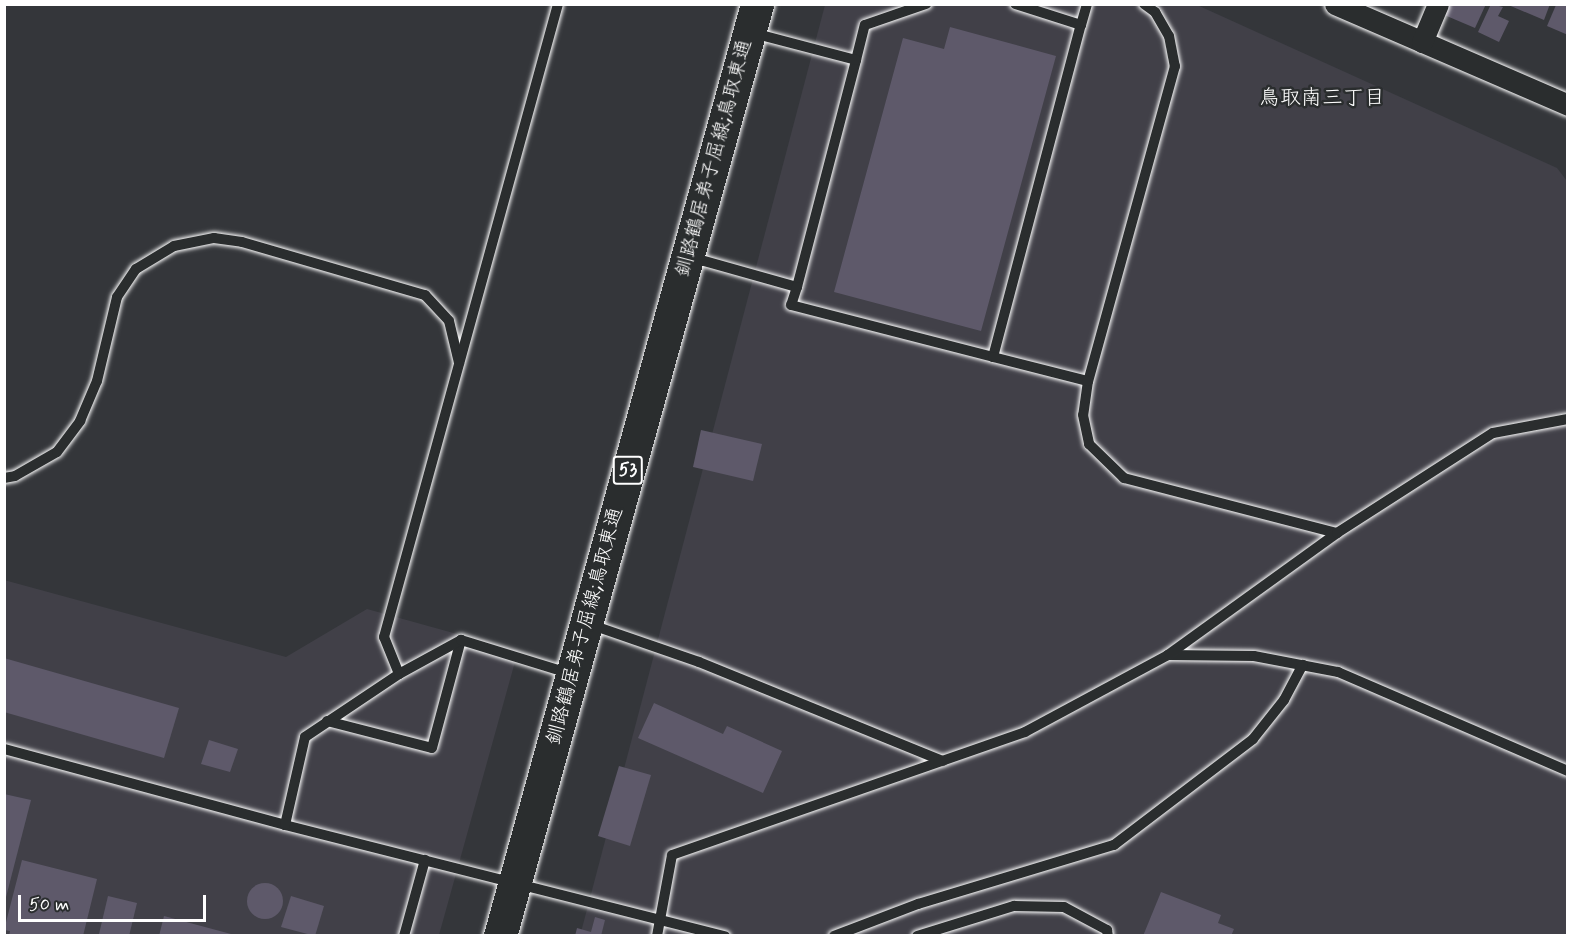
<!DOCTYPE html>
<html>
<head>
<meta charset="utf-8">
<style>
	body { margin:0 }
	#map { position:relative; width:1572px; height:940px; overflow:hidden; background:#34363a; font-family:Mynerve,"Klee One",sans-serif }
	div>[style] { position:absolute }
	.built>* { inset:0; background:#414048 }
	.building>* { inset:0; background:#5e596a }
	.round { border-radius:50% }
	.roads { filter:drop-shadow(0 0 2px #fff) drop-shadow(0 0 2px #fff) }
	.service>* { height:10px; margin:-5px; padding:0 5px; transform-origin:5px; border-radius:5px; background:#2a2d2e }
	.minor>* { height:21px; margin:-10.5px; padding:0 10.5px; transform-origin:10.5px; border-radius:10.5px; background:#2a2d2e }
	.primary>* { height:33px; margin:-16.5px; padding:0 16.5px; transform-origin:16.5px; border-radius:16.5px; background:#2a2d2e }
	span { translate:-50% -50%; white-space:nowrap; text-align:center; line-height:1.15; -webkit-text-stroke:5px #2a2d2e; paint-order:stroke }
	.shield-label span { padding:2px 4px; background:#2a2d2e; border:2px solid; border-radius:4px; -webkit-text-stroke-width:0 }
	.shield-label { font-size:18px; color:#fff; font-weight:700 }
	.street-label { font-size:20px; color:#fff }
	.neighbourhood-label { font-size:21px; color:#fff }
	.frame { position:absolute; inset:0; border:6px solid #fff; pointer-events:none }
	.scale { position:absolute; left:18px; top:895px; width:188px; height:27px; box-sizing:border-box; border:3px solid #fff; border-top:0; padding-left:8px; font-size:18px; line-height:21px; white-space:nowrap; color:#fff; -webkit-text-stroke:4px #2a2d2e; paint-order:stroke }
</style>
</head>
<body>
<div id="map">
	<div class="built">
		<i style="clip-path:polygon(825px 5px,1197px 5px,1557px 168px,1567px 181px,1567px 935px,580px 936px)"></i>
		<i style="clip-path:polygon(4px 580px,286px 657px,367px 609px,518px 651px,439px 935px,5px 935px)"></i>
	</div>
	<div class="building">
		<i style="clip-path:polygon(1446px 4px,1486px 4px,1475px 28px,1442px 14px)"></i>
		<i style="clip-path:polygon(1491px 4px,1503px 7px,1498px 16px,1509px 21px,1499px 42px,1478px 32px)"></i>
		<i style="clip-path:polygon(1506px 4px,1550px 4px,1544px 20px)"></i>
		<i style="clip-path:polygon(1556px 5px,1568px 5px,1568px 35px,1547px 26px)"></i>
		<i style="clip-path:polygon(950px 27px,1056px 56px,981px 331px,834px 292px,903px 38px,944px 49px)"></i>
		<i style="clip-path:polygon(701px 430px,762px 444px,753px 481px,693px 467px)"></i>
		<i style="clip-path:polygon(4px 658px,179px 708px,164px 758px,4px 712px)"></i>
		<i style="clip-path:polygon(654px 703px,723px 734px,727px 726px,782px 751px,763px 793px,638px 738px)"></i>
		<i style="clip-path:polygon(209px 740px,238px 749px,230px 772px,201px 764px)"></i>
		<i style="clip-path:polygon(619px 766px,651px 775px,630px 846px,598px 836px)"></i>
		<i style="clip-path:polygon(4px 794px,31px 800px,5px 901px,4px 901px)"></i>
		<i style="clip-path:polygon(22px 860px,97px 879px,83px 936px,9px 936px,10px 931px,4px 930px)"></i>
		<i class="round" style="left:247px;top:883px;width:36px;height:36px"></i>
		<i style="clip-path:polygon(1161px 892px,1221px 915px,1218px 923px,1234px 929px,1231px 936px,1143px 936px)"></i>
		<i style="clip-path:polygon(108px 896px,137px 903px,129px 936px,99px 934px)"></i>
		<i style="clip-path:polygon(291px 896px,324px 906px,315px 936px,281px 927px)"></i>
		<i style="clip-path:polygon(164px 916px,231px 934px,230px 936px,159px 936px)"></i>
		<i style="clip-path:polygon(595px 917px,605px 920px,601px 936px,575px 936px,577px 928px,591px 932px)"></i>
	</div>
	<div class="roads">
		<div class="service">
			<i style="left:1144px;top:4px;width:14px;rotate:36deg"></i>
			<i style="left:1155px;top:12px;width:28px;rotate:60deg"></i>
			<i style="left:1169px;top:36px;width:31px;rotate:79deg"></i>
			<i style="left:1175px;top:66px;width:327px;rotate:105.4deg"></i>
			<i style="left:1088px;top:381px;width:34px;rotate:98deg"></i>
			<i style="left:1083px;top:415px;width:30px;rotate:78deg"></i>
			<i style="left:1089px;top:444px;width:49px;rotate:44.2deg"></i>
			<i style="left:1124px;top:478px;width:220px;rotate:14.5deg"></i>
			<i style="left:1081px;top:25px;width:22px;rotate:-74deg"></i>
			<i style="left:856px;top:60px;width:36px;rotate:-76deg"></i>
			<i style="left:865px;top:25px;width:65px;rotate:-19deg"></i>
			<i style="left:690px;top:257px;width:111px;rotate:15.7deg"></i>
			<i style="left:797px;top:287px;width:235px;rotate:-75.4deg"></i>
			<i style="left:856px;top:60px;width:106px;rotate:-165.3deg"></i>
			<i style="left:797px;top:287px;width:19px;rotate:108deg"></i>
			<i style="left:791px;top:305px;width:209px;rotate:14.4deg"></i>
			<i style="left:993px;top:357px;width:343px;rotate:-75.2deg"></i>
			<i style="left:1081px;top:25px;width:69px;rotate:-162.3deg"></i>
			<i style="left:993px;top:357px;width:98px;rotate:14.2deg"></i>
			<i style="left:4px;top:478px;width:11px;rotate:-10deg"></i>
			<i style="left:15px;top:476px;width:48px;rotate:-29.7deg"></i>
			<i style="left:57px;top:452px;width:39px;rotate:-53deg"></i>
			<i style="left:80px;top:421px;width:43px;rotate:-67deg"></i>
			<i style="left:97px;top:381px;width:86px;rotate:-76.6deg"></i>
			<i style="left:117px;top:297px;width:34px;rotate:-56deg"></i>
			<i style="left:136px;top:269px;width:44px;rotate:-31.2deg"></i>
			<i style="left:174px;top:246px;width:41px;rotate:-11.3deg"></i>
			<i style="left:214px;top:238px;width:28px;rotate:8deg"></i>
			<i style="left:242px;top:242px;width:191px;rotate:16.2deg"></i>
			<i style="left:425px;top:295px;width:35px;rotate:47deg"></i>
			<i style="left:449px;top:321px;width:43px;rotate:76.6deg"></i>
			<i style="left:589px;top:624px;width:116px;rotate:19.1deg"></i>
			<i style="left:699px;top:662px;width:263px;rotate:22.1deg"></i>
			<i style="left:1168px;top:655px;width:86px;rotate:0.7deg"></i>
			<i style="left:1254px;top:656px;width:86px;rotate:10.8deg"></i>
			<i style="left:1338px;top:672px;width:250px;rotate:23.3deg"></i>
			<i style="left:399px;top:674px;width:40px;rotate:-112deg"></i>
			<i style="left:384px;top:637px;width:656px;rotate:-74.63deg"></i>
			<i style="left:327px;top:721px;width:108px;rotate:14.4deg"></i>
			<i style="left:432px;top:748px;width:112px;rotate:-75deg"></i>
			<i style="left:4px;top:749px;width:291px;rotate:15.1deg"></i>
			<i style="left:285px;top:825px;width:454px;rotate:14.2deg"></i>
			<i style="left:285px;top:825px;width:90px;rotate:-77.2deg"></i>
			<i style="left:305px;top:737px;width:113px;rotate:-33.8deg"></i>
			<i style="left:399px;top:674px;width:71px;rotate:-28.7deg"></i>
			<i style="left:461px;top:640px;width:112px;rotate:17.1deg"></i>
			<i style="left:404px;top:936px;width:79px;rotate:-74.6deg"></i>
			<i style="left:657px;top:936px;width:82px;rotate:-79.5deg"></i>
			<i style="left:672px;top:855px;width:374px;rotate:-19.2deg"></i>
			<i style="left:1025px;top:732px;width:162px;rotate:-28.3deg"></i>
			<i style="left:1168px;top:655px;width:208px;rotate:-35.8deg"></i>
			<i style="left:1337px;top:533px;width:185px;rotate:-32.7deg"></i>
			<i style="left:1493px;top:433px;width:76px;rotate:-10.6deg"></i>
			<i style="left:834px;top:936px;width:90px;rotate:-20.9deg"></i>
			<i style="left:918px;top:904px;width:205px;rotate:-16.8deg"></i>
			<i style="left:1114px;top:845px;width:175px;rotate:-37.3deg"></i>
			<i style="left:1253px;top:739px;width:50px;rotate:-51.5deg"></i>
			<i style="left:1284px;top:700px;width:40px;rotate:-62deg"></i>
			<i style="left:917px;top:936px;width:102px;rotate:-17.2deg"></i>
			<i style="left:1014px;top:906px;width:50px;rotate:1.1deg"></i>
			<i style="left:1064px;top:907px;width:49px;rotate:28.1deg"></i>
			<i style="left:1107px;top:930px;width:6px;rotate:81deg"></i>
		</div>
		<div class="minor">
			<i style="left:1335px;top:4px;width:254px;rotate:23.4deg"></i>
			<i style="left:1422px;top:42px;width:41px;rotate:-67.2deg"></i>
		</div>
		<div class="primary">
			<i style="left:500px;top:936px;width:967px;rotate:-74.58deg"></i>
		</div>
	</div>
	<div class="shield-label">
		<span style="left:628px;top:470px">53</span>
	</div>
	<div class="street-label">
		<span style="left:714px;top:158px;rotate:-75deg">釧路鶴居弟子屈線;鳥取東通</span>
		<span style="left:585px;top:626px;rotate:-75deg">釧路鶴居弟子屈線;鳥取東通</span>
	</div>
	<div class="neighbourhood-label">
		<span style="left:1322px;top:98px">鳥取南三丁目</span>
	</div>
	<div class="frame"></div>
	<div class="scale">50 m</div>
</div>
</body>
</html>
